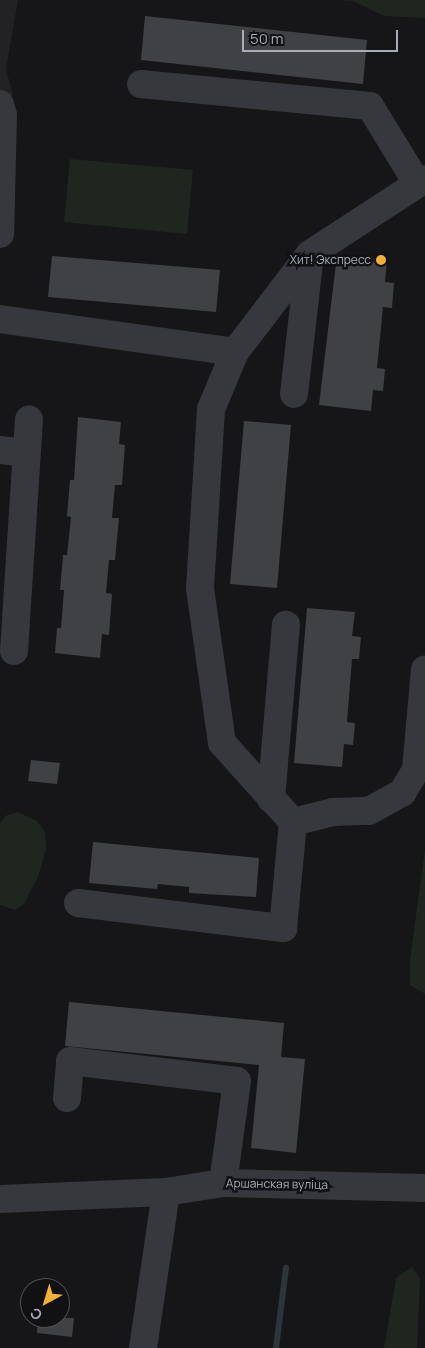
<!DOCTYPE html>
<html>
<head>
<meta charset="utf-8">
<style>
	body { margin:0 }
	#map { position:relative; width:425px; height:1348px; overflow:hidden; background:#161618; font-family:Manrope,sans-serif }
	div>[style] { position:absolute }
	.built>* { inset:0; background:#222225 }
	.green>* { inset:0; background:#1e261f }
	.stream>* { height:6px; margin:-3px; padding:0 3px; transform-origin:3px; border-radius:3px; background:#2c353c }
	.building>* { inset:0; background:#404145 }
	.minor>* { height:28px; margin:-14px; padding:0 14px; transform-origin:14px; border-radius:14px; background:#37383d }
	.dots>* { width:14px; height:14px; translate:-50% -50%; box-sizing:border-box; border:2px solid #111113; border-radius:50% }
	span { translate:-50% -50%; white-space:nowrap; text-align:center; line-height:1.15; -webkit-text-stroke:5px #111113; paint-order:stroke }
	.poi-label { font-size:12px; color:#a8adb8 }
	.right { translate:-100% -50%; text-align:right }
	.street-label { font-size:12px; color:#a8adb8 }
	.north { position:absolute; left:20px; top:1278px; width:50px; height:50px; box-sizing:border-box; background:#111113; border:1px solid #4d4f55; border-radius:50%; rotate:219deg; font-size:14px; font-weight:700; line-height:20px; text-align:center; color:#a8adb8 }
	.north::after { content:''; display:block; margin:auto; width:18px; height:22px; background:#f2b134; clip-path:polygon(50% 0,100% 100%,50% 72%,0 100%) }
	.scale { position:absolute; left:242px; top:30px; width:156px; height:22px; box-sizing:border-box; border:2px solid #a8adb8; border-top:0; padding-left:6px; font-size:15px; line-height:18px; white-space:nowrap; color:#a8adb8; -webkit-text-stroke:4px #111113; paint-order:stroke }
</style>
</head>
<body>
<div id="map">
	<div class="built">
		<i style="clip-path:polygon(0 0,18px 0,6px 69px,13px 95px,0 102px)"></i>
	</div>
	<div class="green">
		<i style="clip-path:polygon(337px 0,425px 0,425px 18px,384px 16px,353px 1px)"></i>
		<i style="clip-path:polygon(70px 159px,193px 170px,187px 234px,64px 222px)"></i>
		<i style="clip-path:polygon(18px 812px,37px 821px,45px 832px,46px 849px,38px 877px,24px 904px,15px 910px,0 905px,0 823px,5px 816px)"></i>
		<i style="clip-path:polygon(425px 850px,425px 994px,410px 985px,410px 960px)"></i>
		<i style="clip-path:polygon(412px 1267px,420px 1279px,417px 1348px,384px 1348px,396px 1278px)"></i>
	</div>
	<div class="stream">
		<i style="left:276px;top:1348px;width:81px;rotate:-82.9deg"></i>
	</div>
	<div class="building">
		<i style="clip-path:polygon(145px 16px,367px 40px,363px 84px,141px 60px)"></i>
		<i style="clip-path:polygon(337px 255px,387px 260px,385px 282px,394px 283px,392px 308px,383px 307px,377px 368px,385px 369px,383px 391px,373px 390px,371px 411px,319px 405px)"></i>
		<i style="clip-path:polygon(52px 256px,220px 270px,216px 312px,48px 297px)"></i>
		<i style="clip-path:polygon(78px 417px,121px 422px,119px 444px,125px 445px,122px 485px,115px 485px,112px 518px,119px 518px,115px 560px,109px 560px,106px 593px,112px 594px,109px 635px,102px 634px,100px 658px,55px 653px,57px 628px,61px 628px,64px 590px,60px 590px,63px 555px,67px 555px,71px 517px,67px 516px,70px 480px,74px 480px)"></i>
		<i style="clip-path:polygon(244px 421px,291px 425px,277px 588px,230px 584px)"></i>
		<i style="clip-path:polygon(307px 608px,355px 612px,352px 636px,361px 637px,359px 659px,352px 659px,347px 722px,355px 723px,353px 745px,344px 744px,342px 767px,294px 763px)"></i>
		<i style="clip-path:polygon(31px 760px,60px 763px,57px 784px,28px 781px)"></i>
		<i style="clip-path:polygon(93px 842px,259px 858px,256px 897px,189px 893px,189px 887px,158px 884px,157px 889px,89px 883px)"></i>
		<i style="clip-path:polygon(69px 1002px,284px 1023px,281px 1057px,305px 1059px,296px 1153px,251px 1148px,259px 1065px,65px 1046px)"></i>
		<i style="clip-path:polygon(38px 1318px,74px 1318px,72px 1337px,37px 1333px)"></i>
	</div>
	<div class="minor">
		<i style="left:141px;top:84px;width:230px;rotate:5.5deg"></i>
		<i style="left:370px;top:106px;width:90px;rotate:58.6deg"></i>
		<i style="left:0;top:104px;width:11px;rotate:75deg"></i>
		<i style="left:3px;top:115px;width:119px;rotate:91.4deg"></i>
		<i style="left:0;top:319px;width:237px;rotate:8deg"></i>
		<i style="left:294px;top:394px;width:141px;rotate:-83.5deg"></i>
		<i style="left:0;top:450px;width:26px;rotate:7deg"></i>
		<i style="left:14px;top:651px;width:232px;rotate:-86.3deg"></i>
		<i style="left:271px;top:799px;width:175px;rotate:-85.1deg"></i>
		<i style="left:293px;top:822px;width:41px;rotate:-14deg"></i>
		<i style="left:333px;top:812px;width:36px;rotate:-2deg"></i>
		<i style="left:369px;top:811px;width:38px;rotate:-29deg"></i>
		<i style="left:402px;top:793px;width:27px;rotate:-59deg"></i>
		<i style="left:416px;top:770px;width:101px;rotate:-84.9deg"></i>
		<i style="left:78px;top:903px;width:207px;rotate:7deg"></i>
		<i style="left:283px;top:928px;width:106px;rotate:-84.6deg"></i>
		<i style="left:293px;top:822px;width:106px;rotate:-131.9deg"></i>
		<i style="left:222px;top:743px;width:156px;rotate:-98.1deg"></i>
		<i style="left:200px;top:589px;width:180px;rotate:-86.5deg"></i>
		<i style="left:211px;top:409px;width:62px;rotate:-67.2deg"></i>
		<i style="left:235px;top:352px;width:123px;rotate:-52.6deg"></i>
		<i style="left:310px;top:254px;width:137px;rotate:-33.1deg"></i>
		<i style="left:67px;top:1098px;width:37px;rotate:-85deg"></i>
		<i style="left:70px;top:1061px;width:168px;rotate:6.8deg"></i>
		<i style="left:237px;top:1081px;width:103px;rotate:97.8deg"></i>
		<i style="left:0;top:1199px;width:166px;rotate:-2.4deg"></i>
		<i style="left:143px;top:1348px;width:158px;rotate:-81.6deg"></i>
		<i style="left:166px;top:1192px;width:58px;rotate:-9deg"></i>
		<i style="left:223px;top:1183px;width:202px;rotate:1.4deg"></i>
	</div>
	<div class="dots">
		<i style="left:381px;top:260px;background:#f2b134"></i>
	</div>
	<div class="poi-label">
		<span class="right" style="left:371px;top:260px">Хит! Экспресс</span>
	</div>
	<div class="street-label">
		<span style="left:277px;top:1184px;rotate:1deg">Аршанская вуліца</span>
	</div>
	<div class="north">С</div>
	<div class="scale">50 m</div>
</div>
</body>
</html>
